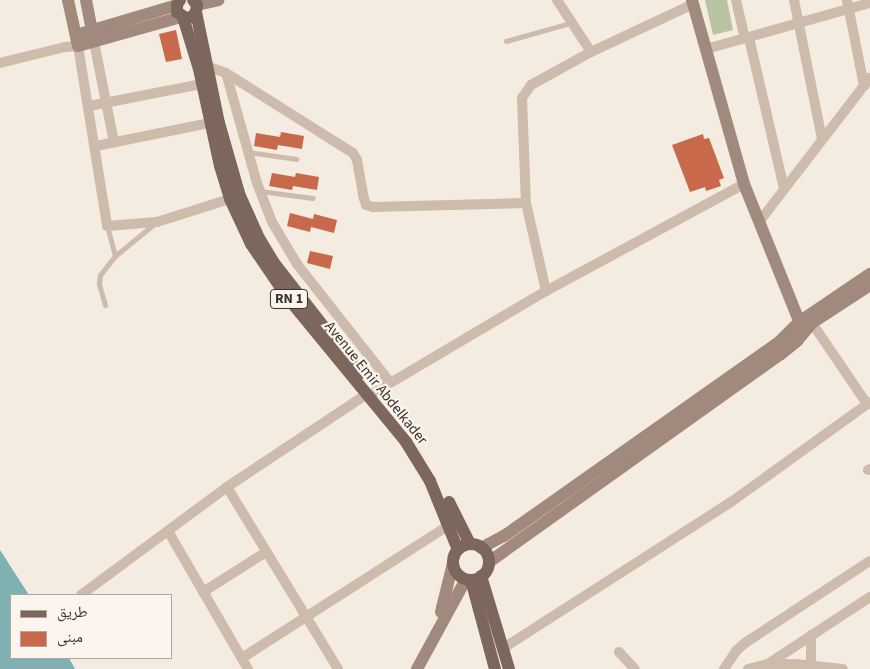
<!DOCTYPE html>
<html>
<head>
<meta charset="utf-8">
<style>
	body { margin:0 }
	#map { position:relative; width:870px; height:669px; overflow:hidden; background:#f4ebe1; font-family:"Source Sans 3","Noto Naskh Arabic",sans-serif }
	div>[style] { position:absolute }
	.green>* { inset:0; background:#b8c4a0 }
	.water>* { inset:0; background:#7fb0b2 }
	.building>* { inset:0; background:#c8694b }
	.lane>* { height:5px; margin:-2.5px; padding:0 2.5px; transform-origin:2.5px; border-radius:2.5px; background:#cdbbac }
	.street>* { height:10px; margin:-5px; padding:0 5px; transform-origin:5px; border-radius:5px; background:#cdbbac }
	.secondary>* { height:12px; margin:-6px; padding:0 6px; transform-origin:6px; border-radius:6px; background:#a18a7d }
	.primary>* { height:12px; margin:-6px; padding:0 6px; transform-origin:6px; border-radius:6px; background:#7d675c }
	.primary>.ring { margin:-6px; padding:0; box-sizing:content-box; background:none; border:12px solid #7d675c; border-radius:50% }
	span { translate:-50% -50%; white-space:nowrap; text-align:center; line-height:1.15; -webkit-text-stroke:4.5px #fbf5ee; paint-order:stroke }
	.shield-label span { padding:1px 4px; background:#fbf5ee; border:1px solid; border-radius:4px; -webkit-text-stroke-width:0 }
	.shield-label { font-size:14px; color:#3b302b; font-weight:700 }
	.street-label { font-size:15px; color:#3b302b }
	.legend { position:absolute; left:10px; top:594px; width:162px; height:65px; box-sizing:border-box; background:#fbf5ee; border:1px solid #aea6a0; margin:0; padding:6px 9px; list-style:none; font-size:15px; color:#3b302b }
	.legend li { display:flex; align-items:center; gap:10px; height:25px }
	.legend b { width:25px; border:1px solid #aea6a0 }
</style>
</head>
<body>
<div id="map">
	<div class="green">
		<i style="clip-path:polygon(705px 0,727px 0,733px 30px,713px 35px)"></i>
	</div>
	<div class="water">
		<i style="clip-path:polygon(0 550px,29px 595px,11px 595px,11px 658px,69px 658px,75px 669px,0 669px)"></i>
	</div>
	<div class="building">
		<i style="clip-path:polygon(176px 30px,182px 59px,166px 62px,159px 34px)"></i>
		<i style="clip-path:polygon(281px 132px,304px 136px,302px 149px,278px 145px,277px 150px,254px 146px,256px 133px,280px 137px)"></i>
		<i style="clip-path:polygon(703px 134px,704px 139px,709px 138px,724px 178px,719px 180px,721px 186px,706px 191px,705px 187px,690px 192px,672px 145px)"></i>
		<i style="clip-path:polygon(272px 173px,295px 177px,296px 173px,319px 177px,317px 190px,293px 186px,292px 190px,269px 186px)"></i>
		<i style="clip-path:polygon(290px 213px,313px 219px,314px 214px,337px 220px,334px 233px,311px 227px,310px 232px,287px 226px)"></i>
		<i style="clip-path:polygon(310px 251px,333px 256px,330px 269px,307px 263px)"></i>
	</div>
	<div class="lane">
		<i style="left:506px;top:41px;width:66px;rotate:-15.7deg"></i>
		<i style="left:248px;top:152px;width:49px;rotate:8.1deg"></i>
		<i style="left:260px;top:191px;width:53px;rotate:7.5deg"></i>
		<i style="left:107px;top:226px;width:31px;rotate:75deg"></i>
		<i style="left:105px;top:305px;width:22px;rotate:-106deg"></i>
		<i style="left:99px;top:284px;width:9px;rotate:-84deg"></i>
		<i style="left:100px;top:275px;width:24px;rotate:-52deg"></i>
		<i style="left:115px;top:256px;width:50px;rotate:-39.4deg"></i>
	</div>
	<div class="street">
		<i style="left:557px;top:0;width:62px;rotate:56.8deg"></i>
		<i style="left:591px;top:52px;width:113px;rotate:-25.2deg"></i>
		<i style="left:736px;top:0;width:39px;rotate:77deg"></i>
		<i style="left:794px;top:0;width:142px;rotate:78.6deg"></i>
		<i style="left:847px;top:0;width:88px;rotate:78.8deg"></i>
		<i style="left:749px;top:38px;width:154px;rotate:76.9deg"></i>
		<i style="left:94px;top:42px;width:102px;rotate:78.7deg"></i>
		<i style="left:706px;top:49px;width:170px;rotate:-15.7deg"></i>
		<i style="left:0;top:63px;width:67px;rotate:-13.8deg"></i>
		<i style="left:65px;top:47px;width:13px;rotate:-4deg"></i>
		<i style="left:78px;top:46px;width:182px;rotate:80.8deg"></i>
		<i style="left:107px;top:226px;width:50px;rotate:-4.6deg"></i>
		<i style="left:157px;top:222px;width:77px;rotate:-17.5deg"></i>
		<i style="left:202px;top:68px;width:7px;rotate:-8deg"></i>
		<i style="left:209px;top:67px;width:18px;rotate:19deg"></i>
		<i style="left:226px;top:73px;width:150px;rotate:32.2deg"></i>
		<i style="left:353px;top:153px;width:8px;rotate:60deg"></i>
		<i style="left:357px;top:160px;width:39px;rotate:80deg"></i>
		<i style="left:364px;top:198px;width:7px;rotate:74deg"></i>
		<i style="left:366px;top:205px;width:7px;rotate:16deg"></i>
		<i style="left:373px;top:207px;width:153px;rotate:-1.5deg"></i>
		<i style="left:226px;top:73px;width:114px;rotate:74.3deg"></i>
		<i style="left:257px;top:183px;width:42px;rotate:69deg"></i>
		<i style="left:272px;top:222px;width:49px;rotate:59.2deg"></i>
		<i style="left:297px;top:264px;width:150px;rotate:51.8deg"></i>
		<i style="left:89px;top:106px;width:114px;rotate:-11.1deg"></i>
		<i style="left:96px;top:146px;width:115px;rotate:-11.5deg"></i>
		<i style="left:759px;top:222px;width:182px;rotate:-52.4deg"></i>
		<i style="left:546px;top:291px;width:90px;rotate:-102.8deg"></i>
		<i style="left:526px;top:203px;width:105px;rotate:-92.2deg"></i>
		<i style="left:522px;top:98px;width:16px;rotate:-55deg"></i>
		<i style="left:531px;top:85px;width:68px;rotate:-28.8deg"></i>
		<i style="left:812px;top:323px;width:98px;rotate:55.8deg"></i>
		<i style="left:375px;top:392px;width:199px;rotate:-30.6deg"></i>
		<i style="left:546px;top:291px;width:225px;rotate:-28.4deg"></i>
		<i style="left:868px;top:470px;width:2px;rotate:-27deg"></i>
		<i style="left:227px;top:487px;width:213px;rotate:58.6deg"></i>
		<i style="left:168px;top:531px;width:160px;rotate:59.9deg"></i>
		<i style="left:203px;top:592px;width:75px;rotate:-32.4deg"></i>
		<i style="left:81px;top:595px;width:182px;rotate:-36.5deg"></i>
		<i style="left:227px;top:487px;width:168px;rotate:-33.6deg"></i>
		<i style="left:502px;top:649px;width:272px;rotate:-32.7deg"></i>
		<i style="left:731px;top:502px;width:171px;rotate:-35.7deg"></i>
		<i style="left:619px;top:652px;width:23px;rotate:47deg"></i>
		<i style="left:242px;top:658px;width:246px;rotate:-32.7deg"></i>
		<i style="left:768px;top:664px;width:122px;rotate:-33.3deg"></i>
		<i style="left:811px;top:666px;width:31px;rotate:-90deg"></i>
		<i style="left:724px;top:669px;width:22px;rotate:-56deg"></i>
		<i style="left:736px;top:651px;width:12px;rotate:-42deg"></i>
		<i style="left:745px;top:643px;width:149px;rotate:-33.3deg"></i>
		<i style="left:748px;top:669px;width:21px;rotate:-14deg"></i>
		<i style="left:768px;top:664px;width:28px"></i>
		<i style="left:796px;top:664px;width:47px;rotate:6.1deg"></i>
	</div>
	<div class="secondary">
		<i style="left:68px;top:0;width:47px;rotate:77.7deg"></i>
		<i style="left:78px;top:46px;width:107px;rotate:-15.7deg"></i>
		<i style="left:86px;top:0;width:38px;rotate:79deg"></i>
		<i style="left:692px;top:0;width:191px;rotate:74.2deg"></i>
		<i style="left:744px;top:184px;width:155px;rotate:68.1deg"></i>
		<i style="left:197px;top:5px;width:22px;rotate:-13deg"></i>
		<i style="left:76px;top:35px;width:105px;rotate:-16.5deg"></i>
		<i style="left:481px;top:548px;width:26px;rotate:-28deg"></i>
		<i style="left:504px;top:536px;width:338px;rotate:-35.2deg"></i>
		<i style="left:780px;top:341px;width:27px;rotate:-45deg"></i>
		<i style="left:799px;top:322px;width:86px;rotate:-34.1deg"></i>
		<i style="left:489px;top:562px;width:359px;rotate:-35.5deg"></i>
		<i style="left:781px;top:354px;width:21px;rotate:-39deg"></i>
		<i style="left:797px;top:341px;width:23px;rotate:-50deg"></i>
		<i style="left:812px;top:323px;width:69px;rotate:-33.2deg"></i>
		<i style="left:441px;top:612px;width:50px;rotate:-76.2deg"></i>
		<i style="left:417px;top:669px;width:102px;rotate:-61.4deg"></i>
	</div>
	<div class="primary">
		<i style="left:180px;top:0;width:6px;rotate:121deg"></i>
		<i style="left:177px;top:5px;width:7px;rotate:90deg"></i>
		<i style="left:177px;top:12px;width:11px;rotate:34deg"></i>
		<i style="left:186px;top:18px;width:6px;rotate:-9deg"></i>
		<i style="left:192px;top:17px;width:6px;rotate:-51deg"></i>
		<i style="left:196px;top:12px;width:7px;rotate:-82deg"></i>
		<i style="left:197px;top:5px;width:6px;rotate:-129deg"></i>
		<i style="left:196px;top:12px;width:113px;rotate:78.3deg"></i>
		<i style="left:219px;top:123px;width:76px;rotate:74deg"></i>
		<i style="left:240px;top:196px;width:46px;rotate:65.7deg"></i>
		<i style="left:259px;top:238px;width:29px;rotate:59deg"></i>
		<i style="left:274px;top:263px;width:140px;rotate:52deg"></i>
		<i style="left:183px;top:17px;width:54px;rotate:72.9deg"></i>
		<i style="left:199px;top:69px;width:99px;rotate:77.8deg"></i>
		<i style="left:220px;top:166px;width:34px;rotate:73deg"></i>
		<i style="left:230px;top:199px;width:50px;rotate:65deg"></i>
		<i style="left:251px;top:244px;width:64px;rotate:55.8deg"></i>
		<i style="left:287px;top:297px;width:188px;rotate:50.6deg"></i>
		<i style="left:406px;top:442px;width:46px;rotate:58.4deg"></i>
		<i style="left:430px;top:481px;width:74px;rotate:67.9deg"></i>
		<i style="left:449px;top:502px;width:47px;rotate:63.4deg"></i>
		<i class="ring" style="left:453px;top:544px;width:24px;height:24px"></i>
		<i style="left:481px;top:576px;width:97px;rotate:73.2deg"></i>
		<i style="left:471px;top:580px;width:92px;rotate:74.9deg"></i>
	</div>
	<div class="shield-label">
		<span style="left:289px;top:299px">RN 1</span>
	</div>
	<div class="street-label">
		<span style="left:376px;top:383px;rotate:51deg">Avenue Emir Abdelkader</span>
	</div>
	<ul class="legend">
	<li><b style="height:6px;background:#7d675c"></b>طريق</li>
	<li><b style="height:14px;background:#c8694b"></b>مبنى</li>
	</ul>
</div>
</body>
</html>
